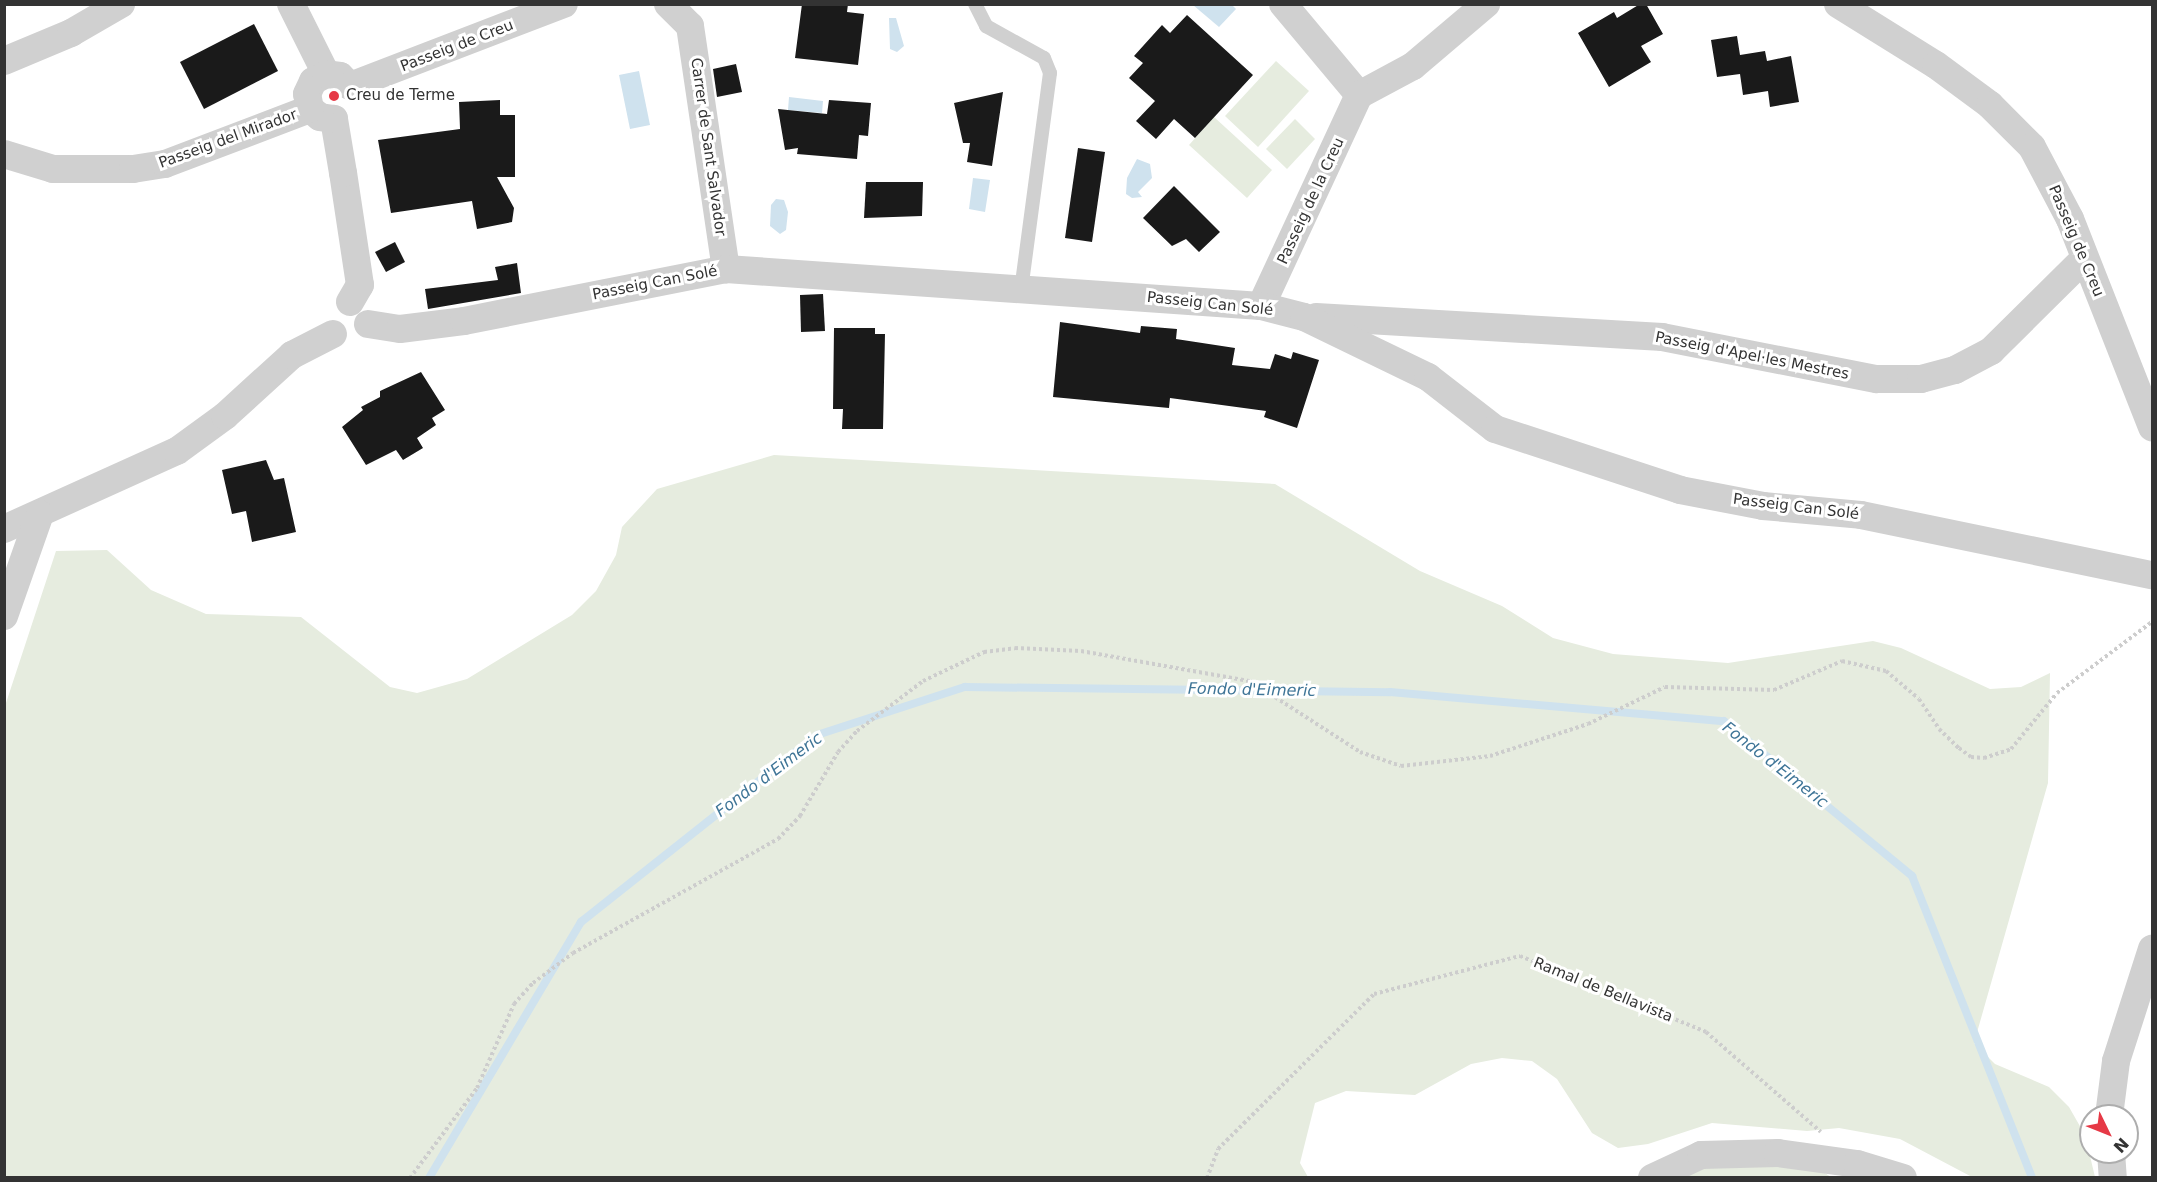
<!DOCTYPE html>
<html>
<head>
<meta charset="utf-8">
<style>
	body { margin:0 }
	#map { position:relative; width:2157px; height:1182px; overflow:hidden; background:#fff; font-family:"DejaVu Sans",sans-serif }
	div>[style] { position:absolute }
	.green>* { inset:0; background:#e6ecdf }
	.water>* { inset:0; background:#cfe2ee }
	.stream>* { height:8px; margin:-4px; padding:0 4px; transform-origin:4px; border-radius:4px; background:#cfe2ee }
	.building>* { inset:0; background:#1a1a1a }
	.path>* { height:4px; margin-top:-2px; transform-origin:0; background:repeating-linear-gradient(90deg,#cdcdcd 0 3px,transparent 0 6px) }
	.service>* { height:14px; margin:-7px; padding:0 7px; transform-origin:7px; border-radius:7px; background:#d0d0d0 }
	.minor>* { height:28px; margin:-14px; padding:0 14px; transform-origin:14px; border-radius:14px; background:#d0d0d0 }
	.dots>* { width:16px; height:16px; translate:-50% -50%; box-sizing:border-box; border:3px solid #fff; border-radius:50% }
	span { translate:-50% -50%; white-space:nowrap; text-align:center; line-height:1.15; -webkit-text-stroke:6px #fff; paint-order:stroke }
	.street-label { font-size:15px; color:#333 }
	.poi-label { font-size:15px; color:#333 }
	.left { translate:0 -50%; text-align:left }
	.water-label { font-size:16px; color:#3f7597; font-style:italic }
	.frame { position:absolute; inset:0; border:6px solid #333; pointer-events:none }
	.north { position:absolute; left:2079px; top:1104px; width:60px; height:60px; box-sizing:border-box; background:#fff; border:2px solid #adadad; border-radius:50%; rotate:133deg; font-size:16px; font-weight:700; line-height:24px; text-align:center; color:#333 }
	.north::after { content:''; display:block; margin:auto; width:21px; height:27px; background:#e63946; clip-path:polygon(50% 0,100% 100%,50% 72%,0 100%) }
</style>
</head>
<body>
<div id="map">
	<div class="green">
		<i style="clip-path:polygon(1276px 61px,1309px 91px,1258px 147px,1225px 116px)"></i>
		<i style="clip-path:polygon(1214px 117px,1272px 170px,1247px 198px,1189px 145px)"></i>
		<i style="clip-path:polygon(1295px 119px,1315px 139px,1287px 169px,1266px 149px)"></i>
		<i style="clip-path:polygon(774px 455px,1275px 484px,1420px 571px,1502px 606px,1553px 638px,1613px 654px,1728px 663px,1873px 641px,1901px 648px,1990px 689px,2021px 687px,2050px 673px,2048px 783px,1974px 1043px,1995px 1064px,2049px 1087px,2069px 1107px,2085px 1135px,2095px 1177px,1972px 1177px,1900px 1139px,1839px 1128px,1807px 1131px,1712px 1123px,1648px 1144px,1618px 1148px,1592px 1133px,1557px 1079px,1532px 1061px,1502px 1058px,1471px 1064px,1415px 1095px,1346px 1091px,1315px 1103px,1300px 1163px,1308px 1177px,5px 1177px,5px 706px,56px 551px,107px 550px,151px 590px,206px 614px,301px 617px,390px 687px,417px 693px,467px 679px,572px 615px,596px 591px,616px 555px,622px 527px,657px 489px)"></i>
		<i style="clip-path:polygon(1702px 1165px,1817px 1168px,1831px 1177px,1679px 1178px)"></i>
	</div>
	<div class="water">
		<i style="clip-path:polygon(1193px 5px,1232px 5px,1236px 9px,1219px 27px)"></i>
		<i style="clip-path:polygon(889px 18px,896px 18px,904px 46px,897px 52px,890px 49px)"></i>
		<i style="clip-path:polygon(639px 71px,650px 125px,630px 129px,619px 75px)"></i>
		<i style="clip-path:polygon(789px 97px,823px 101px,822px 113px,788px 110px)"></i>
		<i style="clip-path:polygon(1137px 159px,1150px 164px,1152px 178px,1138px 192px,1142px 197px,1132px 198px,1126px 194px,1127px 178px)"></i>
		<i style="clip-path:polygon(973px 178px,990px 180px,985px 212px,969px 209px)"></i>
		<i style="clip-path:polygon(776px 199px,784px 200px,788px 212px,786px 230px,780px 234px,770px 226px,771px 205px)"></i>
	</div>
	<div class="stream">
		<i style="left:429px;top:1178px;width:298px;rotate:-59.3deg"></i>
		<i style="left:581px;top:922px;width:301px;rotate:-38.4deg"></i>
		<i style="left:817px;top:735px;width:156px;rotate:-18deg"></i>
		<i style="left:965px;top:687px;width:425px;rotate:0.7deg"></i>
		<i style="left:1390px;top:692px;width:335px;rotate:5deg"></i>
		<i style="left:1724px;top:721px;width:244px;rotate:39.5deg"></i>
		<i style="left:1912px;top:876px;width:325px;rotate:68.3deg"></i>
	</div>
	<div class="building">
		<i style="clip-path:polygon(802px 4px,848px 4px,847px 12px,864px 14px,858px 65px,795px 58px)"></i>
		<i style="clip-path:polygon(1640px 4px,1646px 4px,1663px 34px,1641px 46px,1651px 62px,1609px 87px,1578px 33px,1614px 12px,1617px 18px)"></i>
		<i style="clip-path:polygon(1187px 15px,1253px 75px,1195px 138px,1174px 119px,1156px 139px,1136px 121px,1155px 101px,1129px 78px,1143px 63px,1134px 56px,1162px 25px,1170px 33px)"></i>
		<i style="clip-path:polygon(254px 24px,278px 71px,204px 109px,180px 62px)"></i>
		<i style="clip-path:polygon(1737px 36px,1740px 55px,1765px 51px,1767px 61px,1791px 56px,1799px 102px,1770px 107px,1768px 91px,1743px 95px,1740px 74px,1717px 77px,1711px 40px)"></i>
		<i style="clip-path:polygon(736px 64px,742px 92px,717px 97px,713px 69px)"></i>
		<i style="clip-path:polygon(1003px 92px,992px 166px,967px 162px,970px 143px,963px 143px,954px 103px)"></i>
		<i style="clip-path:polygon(500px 100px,500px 115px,515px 115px,515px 177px,497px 177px,514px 208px,512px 222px,477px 229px,472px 201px,391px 213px,378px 140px,460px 129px,459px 102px)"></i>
		<i style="clip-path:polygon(829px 100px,871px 103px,868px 136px,859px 135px,857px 159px,797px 154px,798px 148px,785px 150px,778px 109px,827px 114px)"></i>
		<i style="clip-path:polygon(1078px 148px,1105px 152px,1092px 242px,1065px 238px)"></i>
		<i style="clip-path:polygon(866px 182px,923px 182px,922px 216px,864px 218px)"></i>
		<i style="clip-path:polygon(1174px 186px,1220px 232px,1199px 252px,1186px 239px,1172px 246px,1143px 218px)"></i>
		<i style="clip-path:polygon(395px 242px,405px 262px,386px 272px,375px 252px)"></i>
		<i style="clip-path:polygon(517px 263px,521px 293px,428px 309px,425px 289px,498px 280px,495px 267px)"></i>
		<i style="clip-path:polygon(823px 294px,825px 331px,801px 332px,800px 295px)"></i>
		<i style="clip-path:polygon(1060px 322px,1140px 333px,1141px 326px,1177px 329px,1176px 339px,1235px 348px,1232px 365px,1270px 369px,1275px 354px,1291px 359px,1293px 352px,1319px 360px,1297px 428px,1264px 417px,1266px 411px,1170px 398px,1169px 408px,1053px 397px)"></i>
		<i style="clip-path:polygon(834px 328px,875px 328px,875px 334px,885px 334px,883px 429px,842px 429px,843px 409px,833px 409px)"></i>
		<i style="clip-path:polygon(421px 372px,445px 410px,432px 418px,436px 425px,417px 438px,423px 448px,403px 460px,396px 450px,366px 465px,342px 427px,363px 410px,361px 407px,380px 397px,380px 391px)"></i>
		<i style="clip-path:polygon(266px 460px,274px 480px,284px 478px,296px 532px,252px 542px,246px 511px,232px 514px,222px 470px)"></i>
	</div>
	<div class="path">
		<i style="left:410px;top:1178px;width:112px;rotate:-53.3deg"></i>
		<i style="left:477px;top:1088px;width:92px;rotate:-66.2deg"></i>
		<i style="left:514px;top:1004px;width:28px;rotate:-48deg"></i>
		<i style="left:533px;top:983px;width:50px;rotate:-36.9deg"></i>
		<i style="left:573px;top:953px;width:235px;rotate:-29.1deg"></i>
		<i style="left:778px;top:839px;width:32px;rotate:-46deg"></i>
		<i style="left:800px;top:816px;width:74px;rotate:-59.3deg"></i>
		<i style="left:838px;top:752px;width:28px;rotate:-48deg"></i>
		<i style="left:857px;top:731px;width:83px;rotate:-37.1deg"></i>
		<i style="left:923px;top:681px;width:68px;rotate:-25.4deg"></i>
		<i style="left:984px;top:652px;width:31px;rotate:-7deg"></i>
		<i style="left:1015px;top:648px;width:66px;rotate:2.6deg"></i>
		<i style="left:1081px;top:651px;width:172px;rotate:10.1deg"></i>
		<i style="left:1250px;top:681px;width:131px;rotate:32.8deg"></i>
		<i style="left:1360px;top:752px;width:43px;rotate:18.9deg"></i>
		<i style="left:1401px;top:766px;width:90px;rotate:-6.4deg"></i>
		<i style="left:1490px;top:756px;width:103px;rotate:-18.1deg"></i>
		<i style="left:1588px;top:724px;width:85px;rotate:-25.7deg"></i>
		<i style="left:1665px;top:687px;width:109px;rotate:1.6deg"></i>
		<i style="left:1774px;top:690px;width:74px;rotate:-23.1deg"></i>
		<i style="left:1842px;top:661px;width:45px;rotate:12.8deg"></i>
		<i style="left:1886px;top:671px;width:43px;rotate:40.3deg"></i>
		<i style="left:1919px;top:699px;width:36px;rotate:56deg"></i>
		<i style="left:1939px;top:729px;width:28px;rotate:44deg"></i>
		<i style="left:1959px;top:748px;width:15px;rotate:37deg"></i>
		<i style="left:1971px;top:757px;width:13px;rotate:4deg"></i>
		<i style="left:1984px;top:758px;width:28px;rotate:-18deg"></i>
		<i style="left:2011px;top:749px;width:72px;rotate:-50.6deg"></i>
		<i style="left:2057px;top:693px;width:119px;rotate:-36.8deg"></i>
		<i style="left:1207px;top:1178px;width:31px;rotate:-69deg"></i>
		<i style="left:1218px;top:1149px;width:220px;rotate:-44.8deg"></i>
		<i style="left:1374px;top:994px;width:151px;rotate:-14.6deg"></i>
		<i style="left:1520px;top:956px;width:201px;rotate:22.2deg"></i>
		<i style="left:1706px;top:1032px;width:152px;rotate:41deg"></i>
	</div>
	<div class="service">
		<i style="left:975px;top:4px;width:25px;rotate:63deg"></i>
		<i style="left:986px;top:26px;width:66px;rotate:28.9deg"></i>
		<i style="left:1044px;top:58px;width:16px;rotate:68deg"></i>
		<i style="left:1050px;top:73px;width:218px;rotate:97.6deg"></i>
	</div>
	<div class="minor">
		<i style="left:291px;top:4px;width:78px;rotate:63.4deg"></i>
		<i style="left:668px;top:4px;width:31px;rotate:45deg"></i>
		<i style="left:690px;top:26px;width:246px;rotate:81.6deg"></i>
		<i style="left:1283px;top:4px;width:119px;rotate:50.1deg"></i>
		<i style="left:1838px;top:4px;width:115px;rotate:31.9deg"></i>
		<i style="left:1936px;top:65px;width:67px;rotate:36.5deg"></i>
		<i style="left:1990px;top:105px;width:59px;rotate:45deg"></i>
		<i style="left:2032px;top:147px;width:81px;rotate:62.2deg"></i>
		<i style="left:2070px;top:219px;width:224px;rotate:68.5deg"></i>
		<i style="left:4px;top:61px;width:73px;rotate:-22.7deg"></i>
		<i style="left:71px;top:33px;width:58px;rotate:-30.1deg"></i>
		<i style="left:1359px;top:95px;width:61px;rotate:-28.2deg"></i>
		<i style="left:1413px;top:66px;width:96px;rotate:-40.3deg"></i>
		<i style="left:4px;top:154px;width:51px;rotate:17deg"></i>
		<i style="left:53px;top:169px;width:80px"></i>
		<i style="left:133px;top:169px;width:32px;rotate:-9deg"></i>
		<i style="left:165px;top:164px;width:155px;rotate:-20.8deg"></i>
		<i style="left:350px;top:302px;width:20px;rotate:-60deg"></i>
		<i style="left:360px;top:285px;width:113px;rotate:-98.6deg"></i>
		<i style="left:343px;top:173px;width:55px;rotate:-99.5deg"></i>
		<i style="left:334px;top:119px;width:14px;rotate:-172deg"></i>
		<i style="left:320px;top:117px;width:13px;rotate:-141deg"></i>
		<i style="left:310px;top:109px;width:15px;rotate:-101deg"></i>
		<i style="left:307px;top:94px;width:14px;rotate:-65deg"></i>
		<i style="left:313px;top:81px;width:15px;rotate:-28deg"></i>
		<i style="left:326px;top:74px;width:14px;rotate:8deg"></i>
		<i style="left:340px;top:76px;width:14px;rotate:45deg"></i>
		<i style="left:350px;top:86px;width:229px;rotate:-21deg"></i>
		<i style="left:1261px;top:306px;width:233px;rotate:-65.1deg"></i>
		<i style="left:1316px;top:317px;width:347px;rotate:3.3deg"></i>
		<i style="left:1662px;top:337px;width:219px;rotate:11.1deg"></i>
		<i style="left:1877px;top:379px;width:44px"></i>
		<i style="left:1921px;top:379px;width:35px;rotate:-15deg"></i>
		<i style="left:1955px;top:370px;width:41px;rotate:-27.8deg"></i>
		<i style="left:1991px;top:351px;width:131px;rotate:-44.7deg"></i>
		<i style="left:368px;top:324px;width:32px;rotate:9deg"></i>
		<i style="left:400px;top:329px;width:64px;rotate:-7.1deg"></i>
		<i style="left:464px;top:321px;width:267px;rotate:-11.2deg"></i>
		<i style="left:726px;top:269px;width:536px;rotate:3.96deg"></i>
		<i style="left:1261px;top:306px;width:44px;rotate:14.3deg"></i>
		<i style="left:1304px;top:317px;width:138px;rotate:25.8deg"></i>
		<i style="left:1428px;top:377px;width:85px;rotate:37.8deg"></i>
		<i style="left:1495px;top:429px;width:195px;rotate:18.2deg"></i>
		<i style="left:1680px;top:490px;width:85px;rotate:10.9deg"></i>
		<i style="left:1763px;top:506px;width:98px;rotate:5.2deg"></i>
		<i style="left:1861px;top:515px;width:297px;rotate:11.7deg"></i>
		<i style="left:4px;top:529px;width:190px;rotate:-24.3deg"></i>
		<i style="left:177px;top:451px;width:59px;rotate:-36.1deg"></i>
		<i style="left:225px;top:416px;width:91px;rotate:-42.3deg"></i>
		<i style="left:292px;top:355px;width:46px;rotate:-27.1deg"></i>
		<i style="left:4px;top:616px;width:108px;rotate:-70.6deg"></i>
		<i style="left:2109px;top:1116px;width:55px;rotate:-82.7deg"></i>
		<i style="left:2116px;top:1061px;width:118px;rotate:-72.2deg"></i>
		<i style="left:2111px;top:1152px;width:26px;rotate:86deg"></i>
		<i style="left:1652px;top:1178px;width:54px;rotate:-25.1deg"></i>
		<i style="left:1701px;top:1155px;width:77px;rotate:-1.5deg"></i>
		<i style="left:1778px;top:1153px;width:80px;rotate:7.9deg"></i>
		<i style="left:1857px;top:1164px;width:48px;rotate:16.9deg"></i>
	</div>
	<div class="dots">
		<i style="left:334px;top:96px;background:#e63946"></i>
	</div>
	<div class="street-label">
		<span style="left:457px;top:46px;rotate:-21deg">Passeig de Creu</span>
		<span style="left:228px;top:139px;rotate:-20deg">Passeig del Mirador</span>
		<span style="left:708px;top:147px;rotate:82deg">Carrer de Sant Salvador</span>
		<span style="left:1311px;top:201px;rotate:-65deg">Passeig de la Creu</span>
		<span style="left:2076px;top:241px;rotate:67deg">Passeig de Creu</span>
		<span style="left:655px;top:283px;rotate:-11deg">Passeig Can Solé</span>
		<span style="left:1210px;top:304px;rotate:6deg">Passeig Can Solé</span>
		<span style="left:1752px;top:356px;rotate:11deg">Passeig d'Apel·les Mestres</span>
		<span style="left:1796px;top:507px;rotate:7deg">Passeig Can Solé</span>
		<span style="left:1603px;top:990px;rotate:22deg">Ramal de Bellavista</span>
	</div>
	<div class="poi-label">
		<span class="left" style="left:346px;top:96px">Creu de Terme</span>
	</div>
	<div class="water-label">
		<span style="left:1252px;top:690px;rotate:1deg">Fondo d'Eimeric</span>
		<span style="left:1775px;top:765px;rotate:38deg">Fondo d'Eimeric</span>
		<span style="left:769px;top:775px;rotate:-37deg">Fondo d'Eimeric</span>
	</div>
	<div class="frame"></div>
	<div class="north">N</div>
</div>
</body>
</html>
